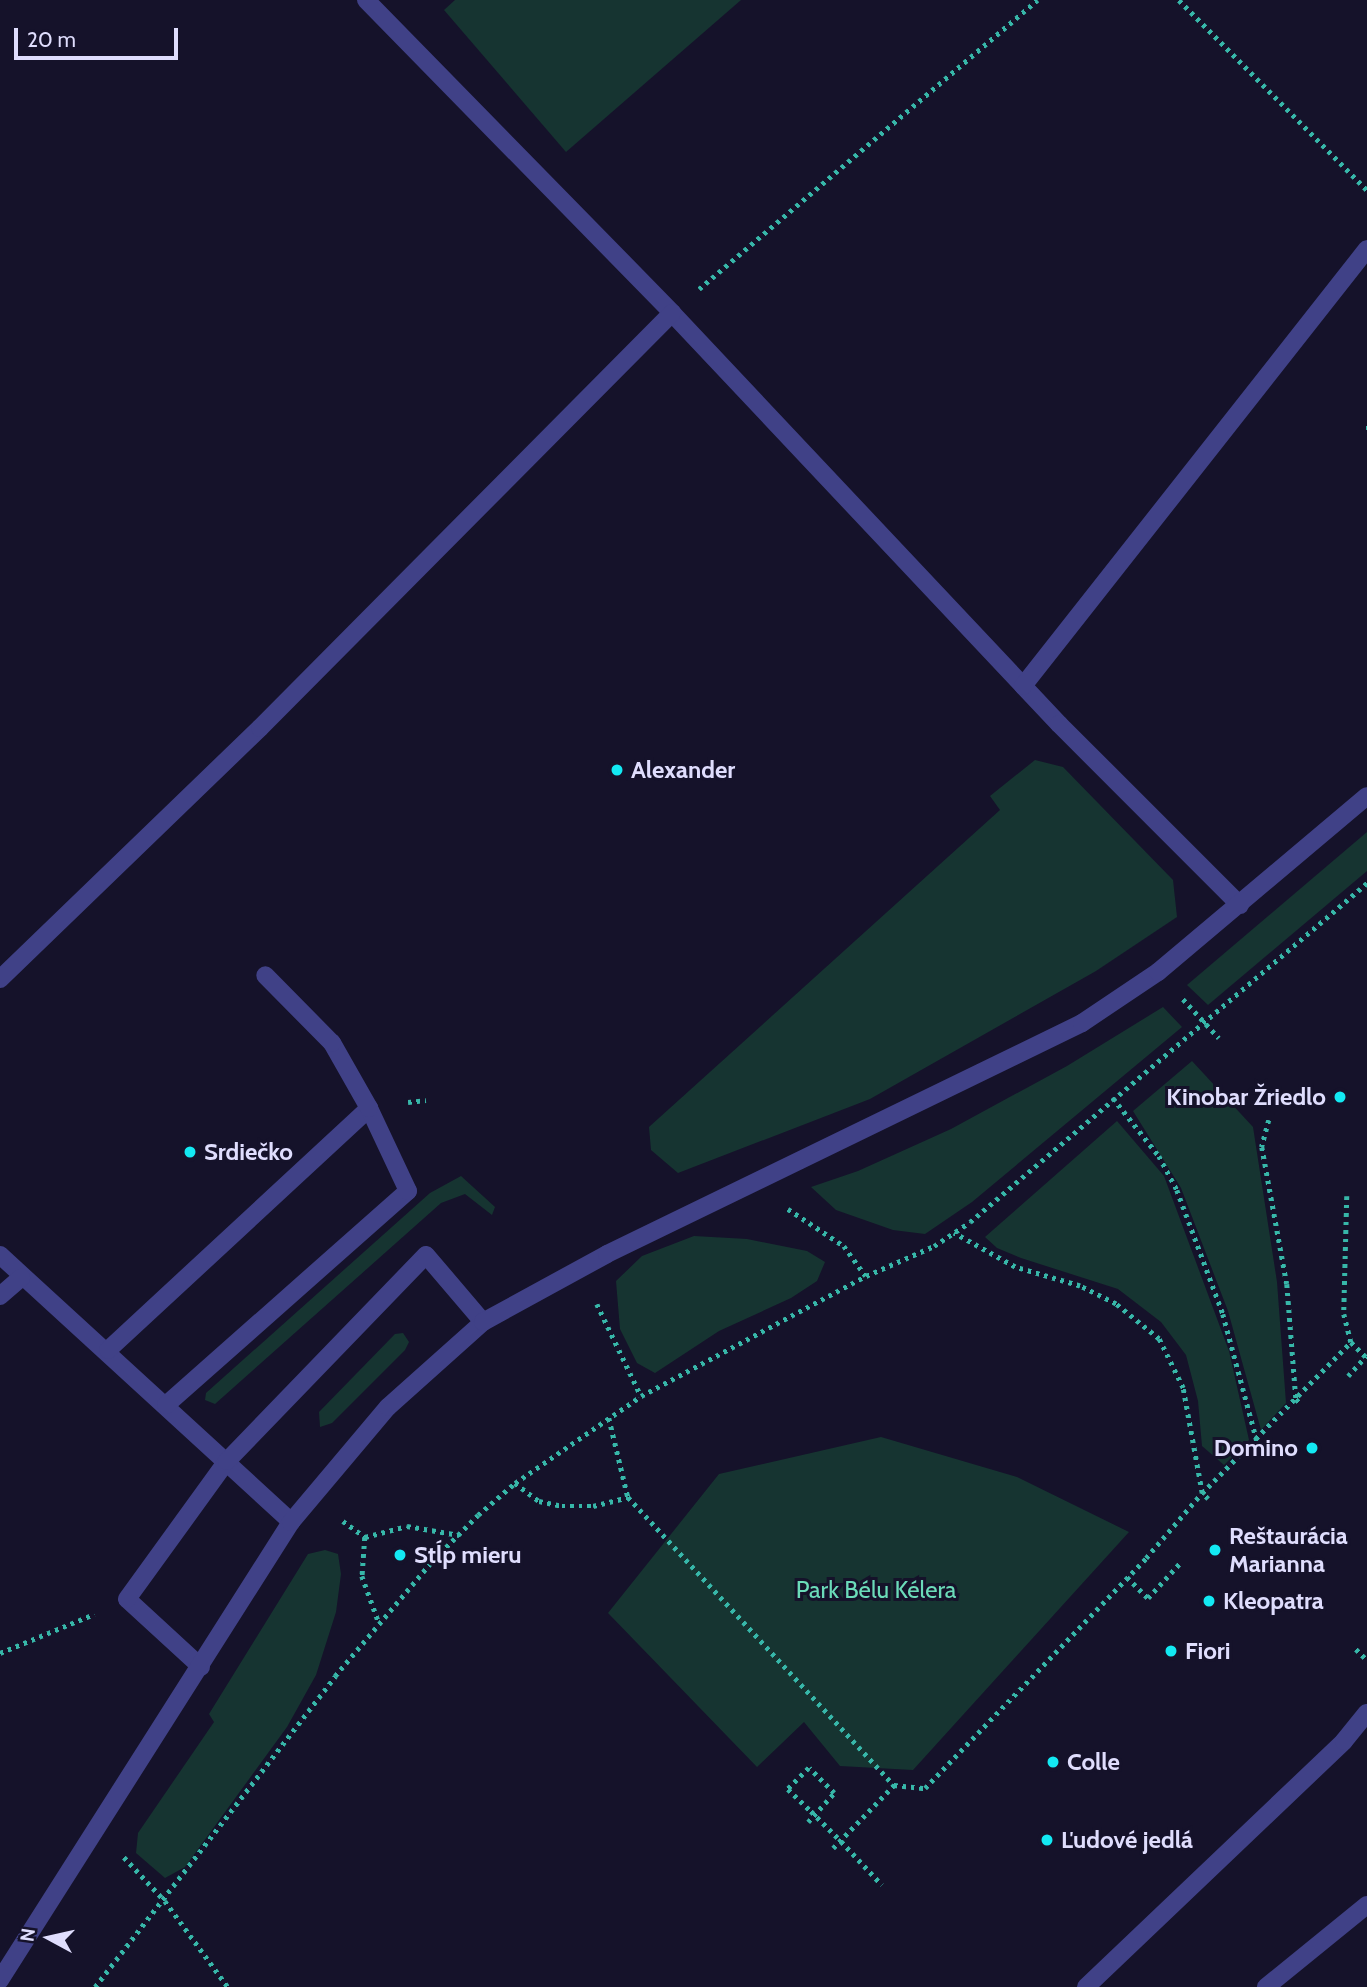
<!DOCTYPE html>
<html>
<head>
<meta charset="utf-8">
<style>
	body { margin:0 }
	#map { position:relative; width:1367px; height:1987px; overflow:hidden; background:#15122a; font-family:Cabin,sans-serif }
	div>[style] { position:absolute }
	.green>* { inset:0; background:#163431 }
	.path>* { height:4.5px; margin-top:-2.25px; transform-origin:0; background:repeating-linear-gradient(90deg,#37b7a9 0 3.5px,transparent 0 8.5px) }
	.minor>* { height:18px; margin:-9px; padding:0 9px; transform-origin:9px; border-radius:9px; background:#404187 }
	.dots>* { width:19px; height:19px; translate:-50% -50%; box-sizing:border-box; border:4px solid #15122a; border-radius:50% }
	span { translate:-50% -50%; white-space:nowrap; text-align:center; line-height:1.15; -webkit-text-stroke:6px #15122a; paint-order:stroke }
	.poi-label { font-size:24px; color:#dfddfd; font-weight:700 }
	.left { translate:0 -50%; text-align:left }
	.right { translate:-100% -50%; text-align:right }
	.park-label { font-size:24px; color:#6bdbb9 }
	.north { position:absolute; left:14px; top:1903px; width:70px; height:70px; -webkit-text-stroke:5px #15122a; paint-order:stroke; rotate:278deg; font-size:19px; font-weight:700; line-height:28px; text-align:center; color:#dfddfd }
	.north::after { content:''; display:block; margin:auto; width:24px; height:32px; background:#dfddfd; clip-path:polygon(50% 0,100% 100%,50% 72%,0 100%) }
	.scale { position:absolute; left:14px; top:28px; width:164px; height:32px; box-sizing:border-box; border:4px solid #dfddfd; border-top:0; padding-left:9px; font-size:21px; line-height:24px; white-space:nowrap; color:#dfddfd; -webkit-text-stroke:5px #15122a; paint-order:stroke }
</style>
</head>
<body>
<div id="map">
	<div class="green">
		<i style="clip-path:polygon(455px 0,741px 0,566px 152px,444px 10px)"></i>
		<i style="clip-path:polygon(1035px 760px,1063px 767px,1173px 880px,1177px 917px,1096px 971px,870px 1099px,678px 1173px,651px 1150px,649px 1127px,1000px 810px,990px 796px)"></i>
		<i style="clip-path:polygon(1367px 832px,1367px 871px,1208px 1005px,1187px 985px)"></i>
		<i style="clip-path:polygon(1163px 1007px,1182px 1027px,972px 1202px,925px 1234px,893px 1230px,836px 1210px,811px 1187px,858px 1171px,951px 1129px,1067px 1066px)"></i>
		<i style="clip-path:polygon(1192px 1061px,1253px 1127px,1277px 1282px,1286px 1403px,1261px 1430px,1228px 1311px,1181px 1188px,1133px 1111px)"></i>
		<i style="clip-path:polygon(1117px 1121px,1164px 1176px,1229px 1351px,1249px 1440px,1224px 1465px,1202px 1446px,1198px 1401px,1186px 1355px,1161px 1322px,1118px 1289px,1021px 1258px,997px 1248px,985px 1237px)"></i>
		<i style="clip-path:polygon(461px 1176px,495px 1207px,492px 1215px,465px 1194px,441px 1203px,215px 1404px,205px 1400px,206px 1393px,430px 1193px)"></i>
		<i style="clip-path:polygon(694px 1236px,747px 1239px,807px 1251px,825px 1262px,817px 1281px,791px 1298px,719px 1331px,655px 1373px,637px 1363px,620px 1329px,616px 1281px,642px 1256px)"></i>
		<i style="clip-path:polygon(403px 1333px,409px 1342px,405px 1350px,332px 1423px,320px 1427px,319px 1412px,395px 1334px)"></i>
		<i style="clip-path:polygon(881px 1437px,1017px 1477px,1129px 1532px,913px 1770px,840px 1766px,804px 1722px,757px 1767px,608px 1613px,719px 1474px)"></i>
		<i style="clip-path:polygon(325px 1550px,338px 1554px,341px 1574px,336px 1612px,316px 1675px,287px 1727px,185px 1867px,165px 1878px,136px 1853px,138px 1833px,214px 1722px,209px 1714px,308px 1554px)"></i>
	</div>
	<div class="path">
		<i style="left:1179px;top:0;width:267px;rotate:45.3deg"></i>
		<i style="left:699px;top:289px;width:445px;rotate:-40.5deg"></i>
		<i style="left:1366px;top:428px;width:1px"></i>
		<i style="left:1183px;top:999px;width:53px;rotate:47.3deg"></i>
		<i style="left:1113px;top:1098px;width:74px;rotate:51.6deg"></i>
		<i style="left:1159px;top:1156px;width:38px;rotate:62deg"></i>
		<i style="left:1177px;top:1190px;width:132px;rotate:69.6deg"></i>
		<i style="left:1223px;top:1314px;width:139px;rotate:75deg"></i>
		<i style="left:408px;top:1102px;width:18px;rotate:-6deg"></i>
		<i style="left:1269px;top:1120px;width:28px;rotate:105deg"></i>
		<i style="left:1262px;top:1147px;width:139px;rotate:79.7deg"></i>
		<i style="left:1287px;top:1284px;width:115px;rotate:85.5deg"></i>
		<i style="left:1296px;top:1399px;width:8px;rotate:45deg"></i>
		<i style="left:1347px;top:1196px;width:118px;rotate:91.5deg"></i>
		<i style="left:1344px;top:1314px;width:29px;rotate:76deg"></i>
		<i style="left:788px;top:1209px;width:67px;rotate:33.5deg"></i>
		<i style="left:844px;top:1246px;width:37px;rotate:54deg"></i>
		<i style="left:597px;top:1304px;width:102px;rotate:64.4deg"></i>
		<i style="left:1348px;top:1376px;width:27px;rotate:-48deg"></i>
		<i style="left:609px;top:1418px;width:81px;rotate:76.5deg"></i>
		<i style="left:628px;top:1497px;width:392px;rotate:47.3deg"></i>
		<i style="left:515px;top:1483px;width:30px;rotate:37deg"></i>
		<i style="left:539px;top:1501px;width:24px;rotate:12deg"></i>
		<i style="left:562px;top:1506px;width:31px"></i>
		<i style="left:593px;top:1506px;width:36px;rotate:-14deg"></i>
		<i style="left:1208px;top:1499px;width:8px;rotate:-135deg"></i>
		<i style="left:1202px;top:1493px;width:212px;rotate:-45.4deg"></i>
		<i style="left:1351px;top:1342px;width:21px;rotate:45deg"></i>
		<i style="left:343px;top:1521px;width:27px;rotate:36deg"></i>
		<i style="left:365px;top:1537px;width:43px;rotate:-14.7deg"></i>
		<i style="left:407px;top:1526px;width:53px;rotate:9.8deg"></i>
		<i style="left:365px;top:1537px;width:39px;rotate:94deg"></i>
		<i style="left:362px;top:1576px;width:50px;rotate:70.1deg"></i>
		<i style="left:1127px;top:1577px;width:30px;rotate:45deg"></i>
		<i style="left:1148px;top:1598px;width:47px;rotate:-47.6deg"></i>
		<i style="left:1356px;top:1649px;width:16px;rotate:45deg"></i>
		<i style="left:0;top:1653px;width:102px;rotate:-22.5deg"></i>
		<i style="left:808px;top:1822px;width:39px;rotate:-48deg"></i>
		<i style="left:834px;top:1793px;width:35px;rotate:-135deg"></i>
		<i style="left:809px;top:1768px;width:30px;rotate:135deg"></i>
		<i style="left:788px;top:1789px;width:32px;rotate:44deg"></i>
		<i style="left:811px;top:1811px;width:42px;rotate:45deg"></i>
		<i style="left:841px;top:1841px;width:60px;rotate:47deg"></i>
		<i style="left:833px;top:1848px;width:88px;rotate:-45.9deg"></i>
		<i style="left:894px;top:1785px;width:31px;rotate:6deg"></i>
		<i style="left:925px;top:1788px;width:319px;rotate:-46.1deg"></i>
		<i style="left:1146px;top:1558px;width:86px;rotate:-49.3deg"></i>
		<i style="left:1202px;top:1493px;width:107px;rotate:-100.3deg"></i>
		<i style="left:1183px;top:1388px;width:55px;rotate:-116.1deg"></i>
		<i style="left:1159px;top:1339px;width:55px;rotate:-140.9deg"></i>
		<i style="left:1116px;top:1304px;width:40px;rotate:-153.4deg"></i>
		<i style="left:1080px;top:1286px;width:68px;rotate:-163.7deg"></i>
		<i style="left:1015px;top:1267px;width:70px;rotate:-150.9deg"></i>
		<i style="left:124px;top:1857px;width:60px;rotate:47deg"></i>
		<i style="left:165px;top:1901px;width:107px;rotate:53.8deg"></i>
		<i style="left:95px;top:1987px;width:393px;rotate:-52.3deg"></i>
		<i style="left:335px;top:1676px;width:153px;rotate:-49.8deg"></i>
		<i style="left:434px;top:1559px;width:62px;rotate:-45deg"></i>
		<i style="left:478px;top:1515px;width:49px;rotate:-40.9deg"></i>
		<i style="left:515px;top:1483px;width:153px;rotate:-34.6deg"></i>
		<i style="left:641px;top:1396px;width:255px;rotate:-28.1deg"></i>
		<i style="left:866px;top:1276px;width:74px;rotate:-23.8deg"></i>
		<i style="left:934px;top:1246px;width:43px;rotate:-33.7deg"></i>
		<i style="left:970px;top:1222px;width:522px;rotate:-40.49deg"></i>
	</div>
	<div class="minor">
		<i style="left:366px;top:0;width:438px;rotate:45.6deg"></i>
		<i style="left:672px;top:313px;width:565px;rotate:46.72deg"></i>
		<i style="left:1059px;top:724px;width:256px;rotate:45deg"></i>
		<i style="left:1023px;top:686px;width:556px;rotate:-51.79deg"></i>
		<i style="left:0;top:979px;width:361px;rotate:-44deg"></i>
		<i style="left:260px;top:728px;width:585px;rotate:-45.21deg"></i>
		<i style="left:0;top:1255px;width:395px;rotate:42.5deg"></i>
		<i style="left:0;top:1296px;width:28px;rotate:-41deg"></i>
		<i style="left:108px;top:1350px;width:356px;rotate:-42.8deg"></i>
		<i style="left:166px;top:1405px;width:323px;rotate:-41.5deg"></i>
		<i style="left:408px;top:1191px;width:92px;rotate:-115.2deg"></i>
		<i style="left:369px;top:1108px;width:75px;rotate:-119.6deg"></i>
		<i style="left:332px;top:1043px;width:95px;rotate:-134.6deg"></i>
		<i style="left:201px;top:1667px;width:100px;rotate:-137.4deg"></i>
		<i style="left:127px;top:1599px;width:170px;rotate:-54.1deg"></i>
		<i style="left:227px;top:1461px;width:286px;rotate:-46deg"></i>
		<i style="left:426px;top:1255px;width:88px;rotate:49.6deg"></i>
		<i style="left:0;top:1980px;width:543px;rotate:-57.57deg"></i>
		<i style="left:291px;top:1522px;width:150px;rotate:-49.9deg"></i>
		<i style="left:388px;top:1407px;width:127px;rotate:-41.8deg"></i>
		<i style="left:483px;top:1322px;width:141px;rotate:-28.7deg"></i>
		<i style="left:607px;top:1254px;width:528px;rotate:-25.93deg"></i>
		<i style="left:1082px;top:1023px;width:92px;rotate:-33.9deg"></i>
		<i style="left:1158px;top:972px;width:273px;rotate:-40.1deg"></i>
		<i style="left:1086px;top:1987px;width:356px;rotate:-43.6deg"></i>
		<i style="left:1344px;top:1741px;width:36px;rotate:-51deg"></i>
		<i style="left:1266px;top:1987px;width:130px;rotate:-39.1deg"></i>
	</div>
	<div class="dots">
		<i style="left:617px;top:770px;background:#13e9f3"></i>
		<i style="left:1340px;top:1097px;background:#13e9f3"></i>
		<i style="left:190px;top:1152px;background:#13e9f3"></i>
		<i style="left:1312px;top:1448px;background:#13e9f3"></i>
		<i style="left:1215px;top:1550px;background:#13e9f3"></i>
		<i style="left:400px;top:1555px;background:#13e9f3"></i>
		<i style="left:1209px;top:1601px;background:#13e9f3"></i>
		<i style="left:1171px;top:1651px;background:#13e9f3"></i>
		<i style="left:1053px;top:1762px;background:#13e9f3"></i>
		<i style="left:1047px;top:1840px;background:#13e9f3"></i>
	</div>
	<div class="poi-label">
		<span class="left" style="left:631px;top:770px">Alexander</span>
		<span class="right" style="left:1326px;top:1097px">Kinobar Žriedlo</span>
		<span class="left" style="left:204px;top:1152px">Srdiečko</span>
		<span class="right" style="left:1298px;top:1448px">Domino</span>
		<span class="left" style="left:1229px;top:1550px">Reštaurácia<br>Marianna</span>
		<span class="left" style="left:414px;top:1555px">Stĺp mieru</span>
		<span class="left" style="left:1223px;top:1601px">Kleopatra</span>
		<span class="left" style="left:1185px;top:1651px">Fiori</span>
		<span class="left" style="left:1067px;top:1762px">Colle</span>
		<span class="left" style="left:1061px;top:1840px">Ľudové jedlá</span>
	</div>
	<div class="park-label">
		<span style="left:876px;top:1590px">Park Bélu Kélera</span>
	</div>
	<div class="north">N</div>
	<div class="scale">20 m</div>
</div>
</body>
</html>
